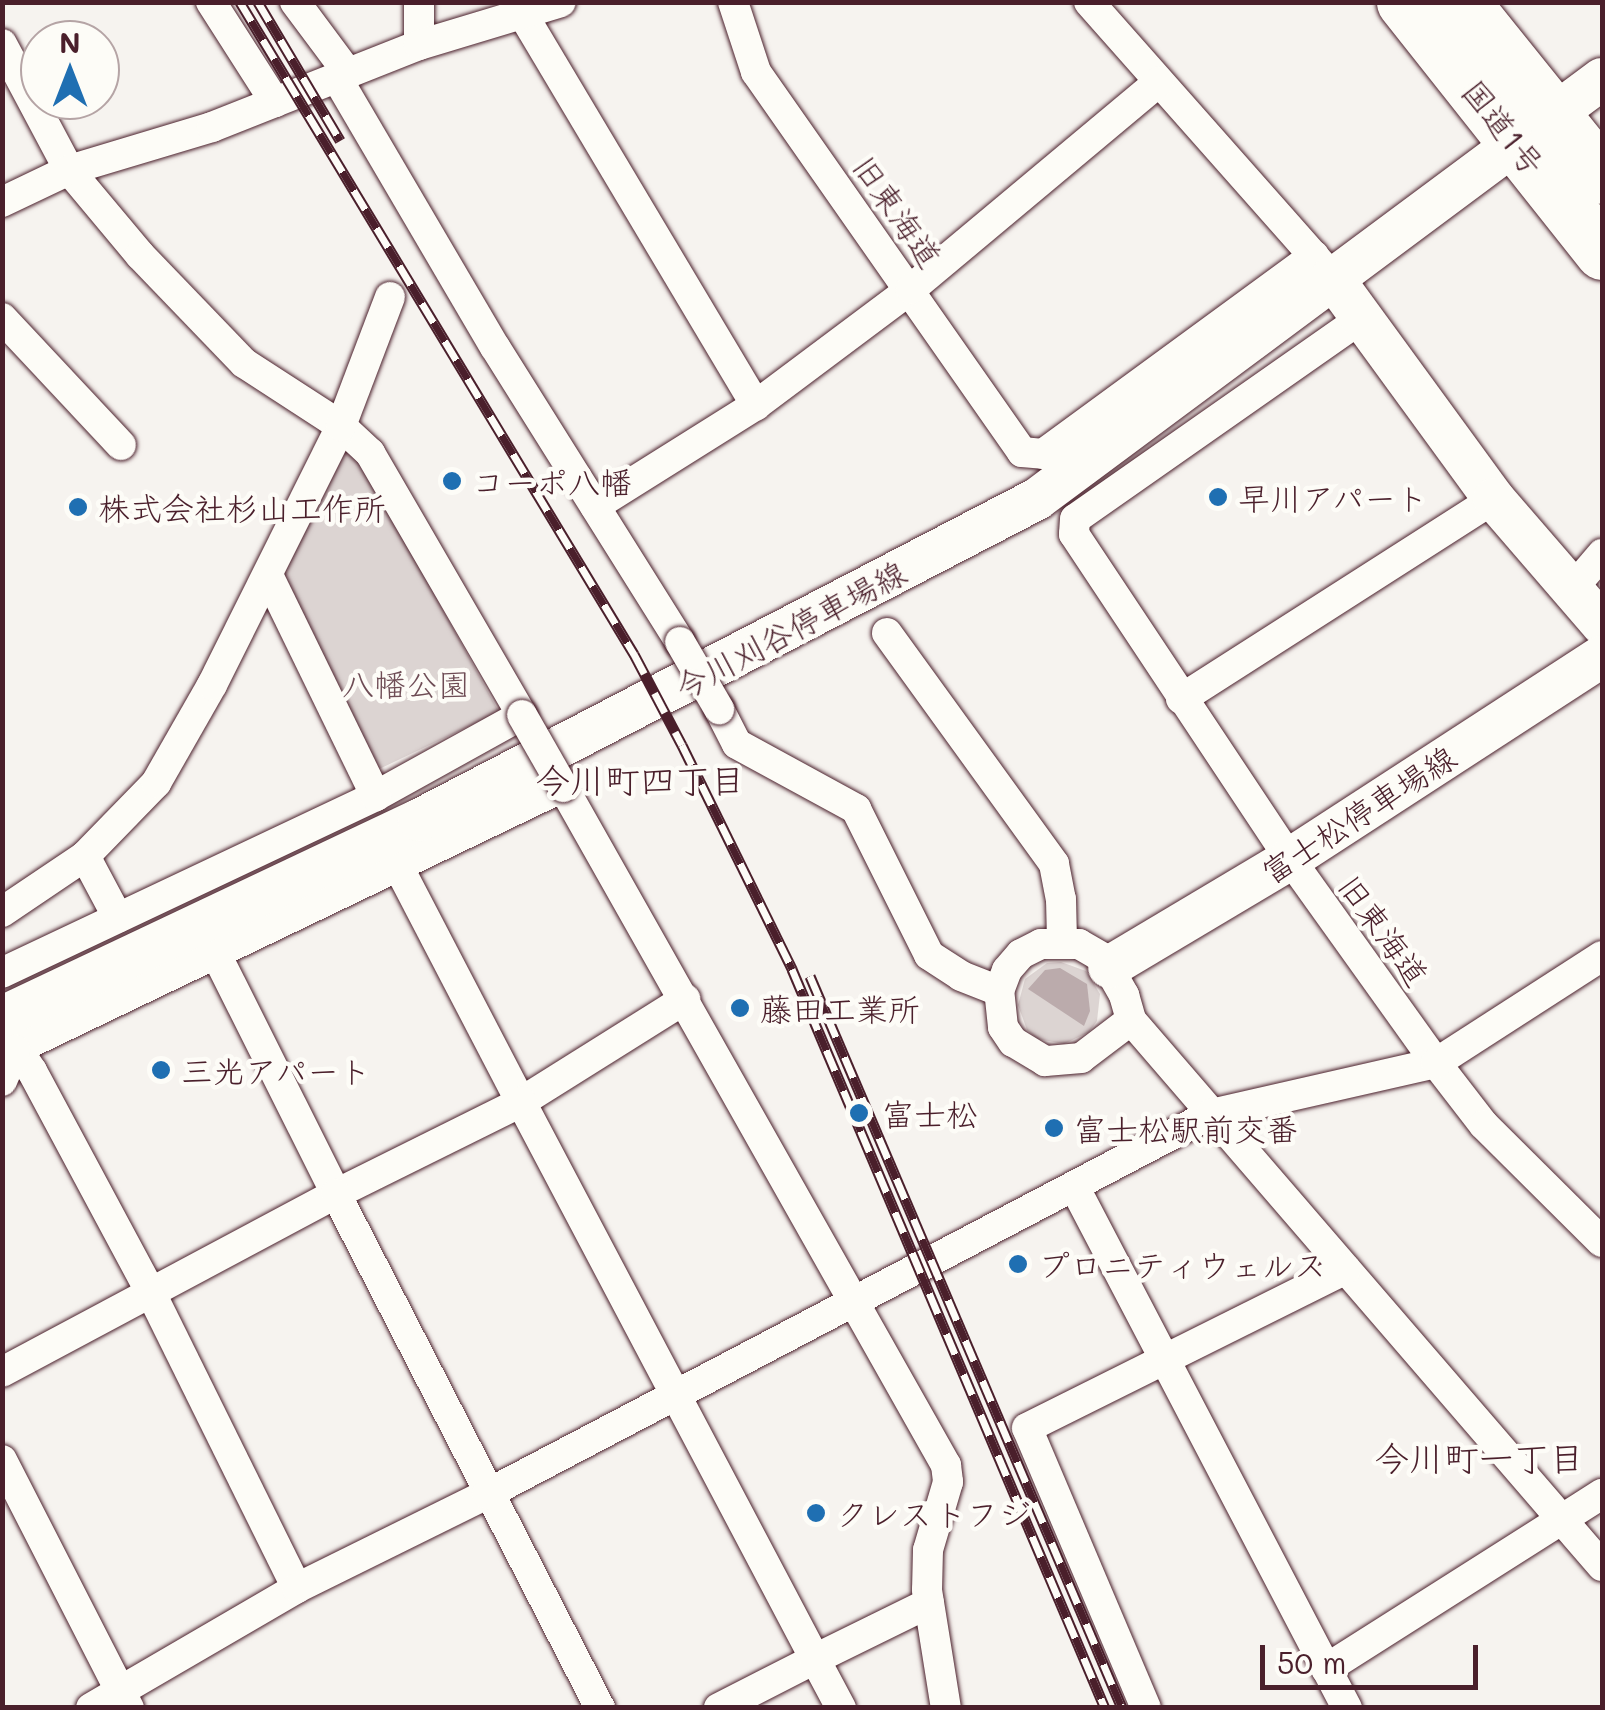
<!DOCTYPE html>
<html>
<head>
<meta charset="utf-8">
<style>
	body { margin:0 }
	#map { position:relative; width:1605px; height:1710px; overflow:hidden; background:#f6f3ef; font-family:Mali,"Klee One",sans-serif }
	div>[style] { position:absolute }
	.green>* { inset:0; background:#dcd4d2 }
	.water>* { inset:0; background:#bbabac }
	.roads { filter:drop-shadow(0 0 2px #4a1f2b) drop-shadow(0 0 2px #4a1f2b) }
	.street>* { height:30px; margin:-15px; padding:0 15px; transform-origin:15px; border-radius:15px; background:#fdfcf7 }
	.secondary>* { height:42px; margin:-21px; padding:0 21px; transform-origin:21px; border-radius:21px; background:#fdfcf7 }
	.highway>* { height:55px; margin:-27.5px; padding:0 27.5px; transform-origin:27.5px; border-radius:27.5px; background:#fdfcf7 }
	.rail>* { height:11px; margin-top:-5.5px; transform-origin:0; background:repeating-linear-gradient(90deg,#fdfcf7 0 22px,#4a1f2b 0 44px); box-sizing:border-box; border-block:2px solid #4a1f2b }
	.bridges { filter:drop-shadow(0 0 2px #4a1f2b) drop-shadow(0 0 2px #4a1f2b) }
	.street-bridge>* { height:30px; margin:-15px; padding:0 15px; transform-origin:15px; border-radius:15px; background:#fdfcf7 }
	.dots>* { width:28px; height:28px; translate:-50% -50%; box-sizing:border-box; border:5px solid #fdfcf7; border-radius:50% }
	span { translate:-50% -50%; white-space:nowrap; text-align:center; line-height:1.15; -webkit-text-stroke:9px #fdfcf7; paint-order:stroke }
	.street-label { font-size:32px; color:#4a1f2b }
	.poi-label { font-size:32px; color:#4a1f2b }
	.left { translate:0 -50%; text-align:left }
	.park-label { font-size:32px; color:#6e4c55 }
	.neighbourhood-label { font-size:35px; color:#4a1f2b }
	.frame { position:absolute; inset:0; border:5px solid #4a1f2b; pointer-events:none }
	.north { position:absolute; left:20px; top:20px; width:100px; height:100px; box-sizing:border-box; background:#fdfcf7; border:2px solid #b5a4a5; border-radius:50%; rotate:0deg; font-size:28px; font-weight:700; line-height:40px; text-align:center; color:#4a1f2b }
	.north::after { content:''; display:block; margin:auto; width:35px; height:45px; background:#1f6fb2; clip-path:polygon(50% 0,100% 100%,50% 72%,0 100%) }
	.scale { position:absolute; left:1260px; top:1645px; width:218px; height:45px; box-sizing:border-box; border:5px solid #4a1f2b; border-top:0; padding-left:12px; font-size:30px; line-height:35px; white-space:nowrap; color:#4a1f2b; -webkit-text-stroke:8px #fdfcf7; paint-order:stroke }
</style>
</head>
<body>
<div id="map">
	<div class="green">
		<i style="clip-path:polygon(345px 441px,359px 457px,499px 712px,375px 771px,279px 576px)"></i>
		<i style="clip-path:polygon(1061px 962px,1086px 971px,1100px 994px,1097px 1021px,1089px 1032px,1064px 1044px,1038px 1039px,1027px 1030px,1018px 1005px,1025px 979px,1047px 963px)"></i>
	</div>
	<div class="water">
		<i style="clip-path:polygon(1060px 968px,1087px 984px,1090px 1011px,1084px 1026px,1028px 989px,1045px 970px)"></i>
	</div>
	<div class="roads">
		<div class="street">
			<i style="left:211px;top:2px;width:119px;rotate:57.4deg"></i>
			<i style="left:295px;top:2px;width:89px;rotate:53.3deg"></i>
			<i style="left:733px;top:2px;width:74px;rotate:71.8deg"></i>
			<i style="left:756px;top:72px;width:464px;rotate:55deg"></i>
			<i style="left:1022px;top:452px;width:21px;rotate:5deg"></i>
			<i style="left:1043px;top:454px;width:336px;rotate:-36.2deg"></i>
			<i style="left:1089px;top:2px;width:358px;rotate:48.5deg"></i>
			<i style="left:522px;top:13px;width:457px;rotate:59.2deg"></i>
			<i style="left:756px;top:405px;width:194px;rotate:-36.8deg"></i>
			<i style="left:911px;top:289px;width:323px;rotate:-39.9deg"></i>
			<i style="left:2px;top:44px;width:143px;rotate:62deg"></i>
			<i style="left:69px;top:170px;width:111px;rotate:50.1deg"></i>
			<i style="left:140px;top:255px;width:150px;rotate:46.1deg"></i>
			<i style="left:244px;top:363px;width:116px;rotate:33deg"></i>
			<i style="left:341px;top:426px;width:40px;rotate:43deg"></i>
			<i style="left:370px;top:453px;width:303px;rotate:59.9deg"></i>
			<i style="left:522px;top:715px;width:167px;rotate:151deg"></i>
			<i style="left:376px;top:796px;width:414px;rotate:154.7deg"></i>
			<i style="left:419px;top:45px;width:43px;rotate:-90deg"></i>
			<i style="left:337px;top:78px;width:312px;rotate:59.6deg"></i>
			<i style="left:495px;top:347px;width:348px;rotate:57.9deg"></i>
			<i style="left:2px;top:202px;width:74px;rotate:-25.5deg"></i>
			<i style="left:69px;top:170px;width:149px;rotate:-16.7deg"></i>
			<i style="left:212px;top:127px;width:223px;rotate:-21.6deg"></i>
			<i style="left:419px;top:45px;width:148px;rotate:-16.8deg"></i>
			<i style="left:2px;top:318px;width:174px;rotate:46.9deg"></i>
			<i style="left:1362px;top:318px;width:350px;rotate:145deg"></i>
			<i style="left:1075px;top:519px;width:15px;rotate:94deg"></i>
			<i style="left:1074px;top:534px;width:390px;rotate:56.4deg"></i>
			<i style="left:1290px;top:859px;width:251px;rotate:54.4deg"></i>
			<i style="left:1436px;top:1063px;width:78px;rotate:52.3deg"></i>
			<i style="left:1484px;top:1125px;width:166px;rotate:44.8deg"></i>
			<i style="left:595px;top:506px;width:190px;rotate:-32.1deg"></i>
			<i style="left:268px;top:575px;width:246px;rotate:64deg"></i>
			<i style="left:1573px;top:588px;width:45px;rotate:-49.5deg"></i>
			<i style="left:887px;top:633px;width:285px;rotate:54.1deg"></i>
			<i style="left:1054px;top:864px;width:36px;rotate:79deg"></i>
			<i style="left:1061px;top:899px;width:42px;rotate:88.6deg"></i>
			<i style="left:1181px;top:699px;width:371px;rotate:-32.6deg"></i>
			<i style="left:719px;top:709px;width:39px;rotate:63deg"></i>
			<i style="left:737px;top:744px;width:136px;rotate:28.6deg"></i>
			<i style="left:856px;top:809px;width:163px;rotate:63.4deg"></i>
			<i style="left:929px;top:955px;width:38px;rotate:33deg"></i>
			<i style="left:961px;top:976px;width:41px;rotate:21.5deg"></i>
			<i style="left:85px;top:856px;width:70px;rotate:62deg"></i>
			<i style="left:399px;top:868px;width:264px;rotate:62.5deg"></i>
			<i style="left:521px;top:1102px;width:194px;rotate:-32.1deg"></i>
			<i style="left:2px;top:912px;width:100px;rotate:-34deg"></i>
			<i style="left:85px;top:856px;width:102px;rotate:-45.8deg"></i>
			<i style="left:156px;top:783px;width:113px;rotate:-60.3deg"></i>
			<i style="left:212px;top:685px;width:289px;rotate:-63.5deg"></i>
			<i style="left:341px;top:426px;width:138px;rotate:-69.2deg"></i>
			<i style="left:215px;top:952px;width:271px;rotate:63.4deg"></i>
			<i style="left:336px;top:1194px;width:207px;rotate:-26.4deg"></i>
			<i style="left:521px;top:1102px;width:630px;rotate:62.17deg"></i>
			<i style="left:815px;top:1659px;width:108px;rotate:153deg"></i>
			<i style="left:1131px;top:1020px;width:63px;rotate:142.8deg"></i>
			<i style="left:1081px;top:1058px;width:36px;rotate:175deg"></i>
			<i style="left:1045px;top:1061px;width:37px;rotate:-149deg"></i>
			<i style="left:1013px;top:1042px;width:18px;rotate:-124deg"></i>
			<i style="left:1003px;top:1027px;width:36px;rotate:-96deg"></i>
			<i style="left:999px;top:991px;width:22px;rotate:-69deg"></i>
			<i style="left:1007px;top:970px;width:21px;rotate:-49deg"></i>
			<i style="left:1021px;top:954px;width:22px;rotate:-27deg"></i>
			<i style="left:1041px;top:944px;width:38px"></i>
			<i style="left:1079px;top:944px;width:28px;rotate:30deg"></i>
			<i style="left:1103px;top:958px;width:43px;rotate:60.4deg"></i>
			<i style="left:1124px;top:995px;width:26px;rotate:74deg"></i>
			<i style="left:1131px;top:1020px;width:721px;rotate:49.22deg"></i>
			<i style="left:6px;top:1033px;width:46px;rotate:55.6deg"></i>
			<i style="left:32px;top:1071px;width:254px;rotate:61.8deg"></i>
			<i style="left:152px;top:1295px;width:327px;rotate:63.7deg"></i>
			<i style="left:2px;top:1046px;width:14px;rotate:17deg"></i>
			<i style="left:15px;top:1050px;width:608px;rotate:-25.64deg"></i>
			<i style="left:563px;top:787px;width:779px;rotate:60.54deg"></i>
			<i style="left:946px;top:1465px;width:17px;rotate:83deg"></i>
			<i style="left:948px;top:1482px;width:71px;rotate:106.4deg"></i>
			<i style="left:928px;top:1550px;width:40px;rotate:91.4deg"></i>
			<i style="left:927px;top:1590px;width:120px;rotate:80.9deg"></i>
			<i style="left:2px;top:1081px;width:34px;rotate:-67deg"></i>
			<i style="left:1075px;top:1188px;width:587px;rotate:62.39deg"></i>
			<i style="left:2px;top:1372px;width:378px;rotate:-28.1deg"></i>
			<i style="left:336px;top:1194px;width:578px;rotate:62.81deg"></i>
			<i style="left:2px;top:1460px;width:279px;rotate:62.9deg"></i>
			<i style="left:1326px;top:1669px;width:327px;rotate:-32.4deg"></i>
			<i style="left:91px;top:1708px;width:238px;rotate:-30.2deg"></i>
			<i style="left:297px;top:1588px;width:212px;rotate:-26.3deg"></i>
			<i style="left:487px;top:1494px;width:818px;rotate:-27.69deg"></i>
			<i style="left:1211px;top:1114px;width:231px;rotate:-12.8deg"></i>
			<i style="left:1436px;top:1063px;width:197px;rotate:-32.8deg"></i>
			<i style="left:841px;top:1708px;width:55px;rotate:-118deg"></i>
			<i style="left:815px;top:1659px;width:127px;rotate:-26.2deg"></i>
			<i style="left:1146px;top:1708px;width:304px;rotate:-113deg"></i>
			<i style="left:1027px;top:1428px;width:356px;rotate:-26.5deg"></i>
		</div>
		<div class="secondary">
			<i style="left:1332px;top:277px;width:275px;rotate:53.9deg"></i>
			<i style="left:1494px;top:499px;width:165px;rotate:49.2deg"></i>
			<i style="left:1109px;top:967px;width:211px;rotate:-30.8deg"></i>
			<i style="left:1290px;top:859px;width:372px;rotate:-33deg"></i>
			<i style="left:2px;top:1017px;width:461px;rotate:-25.3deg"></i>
			<i style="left:419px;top:820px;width:696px;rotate:-27.45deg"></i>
			<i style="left:1037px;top:499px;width:704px;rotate:-36.63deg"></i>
		</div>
		<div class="highway">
			<i style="left:1404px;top:2px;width:319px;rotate:51.6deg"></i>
			<i style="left:1462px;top:2px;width:223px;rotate:51.2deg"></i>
		</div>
	</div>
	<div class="rail">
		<i style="left:240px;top:2px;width:762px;rotate:58.86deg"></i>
		<i style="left:634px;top:654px;width:103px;rotate:62.2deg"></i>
		<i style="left:682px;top:745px;width:250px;rotate:63.8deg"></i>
		<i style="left:792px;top:969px;width:803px;rotate:67.05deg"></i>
		<i style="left:258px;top:2px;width:161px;rotate:59.3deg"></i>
		<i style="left:810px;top:976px;width:796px;rotate:66.91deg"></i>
	</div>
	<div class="bridges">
		<div class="street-bridge">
			<i style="left:680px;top:642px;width:78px;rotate:59.8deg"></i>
			<i style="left:522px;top:715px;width:83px;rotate:60.3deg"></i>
		</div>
	</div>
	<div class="dots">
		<i style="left:452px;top:481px;background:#1f6fb2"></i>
		<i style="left:1218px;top:497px;background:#1f6fb2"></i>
		<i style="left:78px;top:507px;background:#1f6fb2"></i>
		<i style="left:740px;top:1008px;background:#1f6fb2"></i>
		<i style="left:161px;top:1070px;background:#1f6fb2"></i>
		<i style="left:859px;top:1113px;background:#1f6fb2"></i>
		<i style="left:1054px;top:1128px;background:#1f6fb2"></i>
		<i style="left:1018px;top:1264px;background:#1f6fb2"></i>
		<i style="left:816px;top:1513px;background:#1f6fb2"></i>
	</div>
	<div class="street-label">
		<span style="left:1504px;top:127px;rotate:52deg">国道1号</span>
		<span style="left:898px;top:211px;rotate:55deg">旧東海道</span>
		<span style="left:790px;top:629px;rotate:-28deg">今川刈谷停車場線</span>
		<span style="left:1358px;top:814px;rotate:-33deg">富士松停車場線</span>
		<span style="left:1384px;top:930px;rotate:54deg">旧東海道</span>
	</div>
	<div class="poi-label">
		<span class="left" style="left:472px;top:481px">コーポ八幡</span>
		<span class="left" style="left:1238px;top:497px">早川アパート</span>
		<span class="left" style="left:98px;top:507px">株式会社杉山工作所</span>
		<span class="left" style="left:760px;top:1008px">藤田工業所</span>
		<span class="left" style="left:181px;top:1070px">三光アパート</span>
		<span class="left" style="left:882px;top:1113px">富士松</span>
		<span class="left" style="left:1074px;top:1128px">富士松駅前交番</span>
		<span class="left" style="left:1038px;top:1264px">プロニティウェルス</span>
		<span class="left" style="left:836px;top:1513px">クレストフジ</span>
	</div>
	<div class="park-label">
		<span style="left:406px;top:683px">八幡公園</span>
	</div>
	<div class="neighbourhood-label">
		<span style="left:640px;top:779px">今川町四丁目</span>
		<span style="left:1479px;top:1457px">今川町一丁目</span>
	</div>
	<div class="frame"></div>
	<div class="north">N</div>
	<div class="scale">50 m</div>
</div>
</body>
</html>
